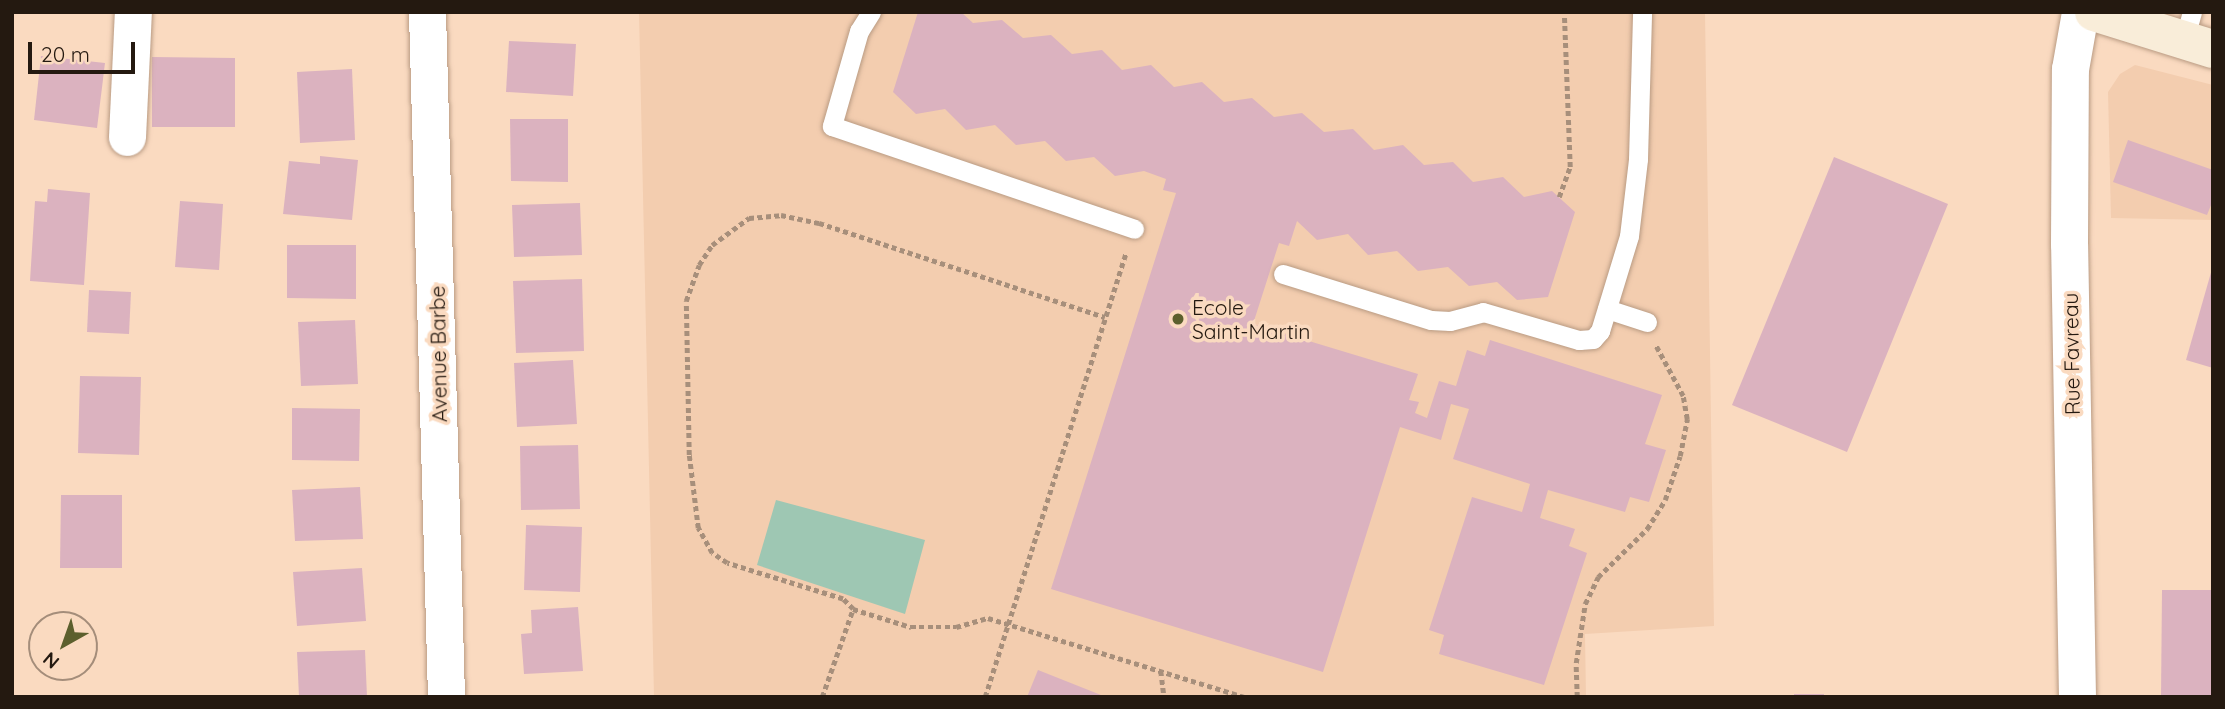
<!DOCTYPE html>
<html>
<head>
<meta charset="utf-8">
<style>
	body { margin:0 }
	#map { position:relative; width:2225px; height:709px; overflow:hidden; background:#fadac0; font-family:Quicksand,sans-serif }
	div>[style] { position:absolute }
	.built>* { inset:0; background:#f3cdaf }
	.green>* { inset:0; background:#9ec7b3 }
	.building>* { inset:0; background:#dbb2bf }
	.path>* { height:4.5px; margin-top:-2.25px; transform-origin:0; background:repeating-linear-gradient(90deg,#a78f7b 0 5px,transparent 0 8.5px) }
	.roads { filter:drop-shadow(0 0 2px #b99b83) drop-shadow(0 0 2px #b99b83) }
	.service>* { height:19px; margin:-9.5px; padding:0 9.5px; transform-origin:9.5px; border-radius:9.5px; background:#fff }
	.minor>* { height:37px; margin:-18.5px; padding:0 18.5px; transform-origin:18.5px; border-radius:18.5px; background:#fff }
	.secondary>* { height:38px; margin:-19px; padding:0 19px; transform-origin:19px; border-radius:19px; background:#f9edd9 }
	.dots>* { width:19px; height:19px; translate:-50% -50%; box-sizing:border-box; border:4px solid #fadac0; border-radius:50% }
	span { translate:-50% -50%; white-space:nowrap; text-align:center; line-height:1.15; -webkit-text-stroke:7px #fadac0; paint-order:stroke }
	.poi-label { font-size:21px; color:#241910 }
	.left { translate:0 -50%; text-align:left }
	.street-label { font-size:21px; color:#241910 }
	.frame { position:absolute; inset:0; border:14px solid #241910; pointer-events:none }
	.north { position:absolute; left:28px; top:611px; width:70px; height:70px; box-sizing:border-box; background:#fadac0; border:2px solid #a48d7a; border-radius:50%; rotate:220deg; font-size:19px; font-weight:700; line-height:28px; text-align:center; color:#241910 }
	.north::after { content:''; display:block; margin:auto; width:24px; height:32px; background:#5c5f2d; clip-path:polygon(50% 0,100% 100%,50% 72%,0 100%) }
	.scale { position:absolute; left:28px; top:42px; width:107px; height:32px; box-sizing:border-box; border:4px solid #241910; border-top:0; padding-left:9px; font-size:21px; line-height:24px; white-space:nowrap; color:#241910; -webkit-text-stroke:5px #fadac0; paint-order:stroke }
</style>
</head>
<body>
<div id="map">
	<div class="built">
		<i style="clip-path:polygon(639px 12px,1705px 12px,1714px 626px,1585px 634px,1586px 697px,654px 697px)"></i>
		<i style="clip-path:polygon(2135px 65px,2213px 85px,2213px 220px,2111px 218px,2108px 92px,2120px 74px)"></i>
	</div>
	<div class="green">
		<i style="clip-path:polygon(776px 500px,925px 540px,905px 614px,757px 565px)"></i>
	</div>
	<div class="building">
		<i style="clip-path:polygon(918px 12px,961px 12px,973px 23px,1002px 20px,1023px 38px,1051px 35px,1072px 54px,1102px 50px,1122px 70px,1151px 65px,1174px 87px,1202px 82px,1224px 102px,1252px 98px,1274px 117px,1302px 113px,1324px 132px,1353px 129px,1374px 150px,1403px 145px,1424px 165px,1453px 162px,1473px 182px,1503px 177px,1524px 197px,1552px 191px,1575px 212px,1548px 297px,1517px 300px,1497px 282px,1469px 286px,1448px 267px,1418px 271px,1397px 251px,1368px 255px,1348px 234px,1317px 240px,1297px 221px,1289px 246px,1279px 243px,1253px 324px,1418px 374px,1409px 400px,1419px 402px,1415px 413px,1427px 418px,1439px 381px,1456px 386px,1467px 350px,1485px 356px,1490px 340px,1662px 395px,1645px 444px,1666px 450px,1649px 502px,1630px 497px,1625px 512px,1548px 490px,1540px 518px,1575px 529px,1569px 546px,1587px 553px,1544px 685px,1439px 654px,1444px 635px,1429px 630px,1472px 497px,1522px 512px,1530px 484px,1453px 459px,1469px 409px,1451px 404px,1441px 440px,1400px 427px,1323px 672px,1051px 589px,1176px 193px,1163px 190px,1166px 179px,1144px 171px,1115px 176px,1094px 157px,1066px 161px,1045px 141px,1016px 145px,995px 125px,966px 130px,945px 109px,916px 114px,893px 92px)"></i>
		<i style="clip-path:polygon(509px 41px,576px 44px,573px 96px,506px 92px)"></i>
		<i style="clip-path:polygon(41px 56px,105px 63px,97px 128px,34px 120px)"></i>
		<i style="clip-path:polygon(152px 57px,235px 58px,235px 127px,152px 127px)"></i>
		<i style="clip-path:polygon(352px 69px,355px 140px,300px 143px,297px 72px)"></i>
		<i style="clip-path:polygon(510px 119px,568px 119px,568px 182px,511px 181px)"></i>
		<i style="clip-path:polygon(2128px 140px,2213px 170px,2213px 200px,2207px 215px,2113px 182px)"></i>
		<i style="clip-path:polygon(320px 156px,358px 160px,352px 220px,283px 214px,289px 161px,320px 164px)"></i>
		<i style="clip-path:polygon(1834px 157px,1948px 204px,1847px 452px,1732px 405px)"></i>
		<i style="clip-path:polygon(48px 189px,90px 193px,84px 285px,30px 281px,35px 201px,47px 202px)"></i>
		<i style="clip-path:polygon(180px 201px,223px 204px,219px 270px,175px 267px)"></i>
		<i style="clip-path:polygon(580px 203px,582px 255px,514px 257px,512px 205px)"></i>
		<i style="clip-path:polygon(287px 245px,356px 245px,356px 299px,287px 298px)"></i>
		<i style="clip-path:polygon(2212px 269px,2213px 269px,2213px 368px,2186px 360px)"></i>
		<i style="clip-path:polygon(582px 279px,584px 351px,516px 353px,513px 281px)"></i>
		<i style="clip-path:polygon(89px 290px,131px 292px,129px 334px,87px 332px)"></i>
		<i style="clip-path:polygon(355px 320px,358px 384px,301px 386px,298px 322px)"></i>
		<i style="clip-path:polygon(573px 360px,577px 424px,517px 427px,514px 363px)"></i>
		<i style="clip-path:polygon(80px 376px,141px 377px,139px 455px,78px 453px)"></i>
		<i style="clip-path:polygon(292px 408px,360px 409px,359px 461px,292px 460px)"></i>
		<i style="clip-path:polygon(578px 445px,580px 509px,521px 510px,520px 446px)"></i>
		<i style="clip-path:polygon(360px 487px,363px 539px,295px 541px,292px 490px)"></i>
		<i style="clip-path:polygon(61px 495px,122px 495px,122px 568px,60px 568px)"></i>
		<i style="clip-path:polygon(526px 525px,582px 527px,580px 592px,524px 590px)"></i>
		<i style="clip-path:polygon(362px 568px,366px 621px,297px 626px,293px 572px)"></i>
		<i style="clip-path:polygon(2162px 590px,2213px 590px,2213px 697px,2161px 697px)"></i>
		<i style="clip-path:polygon(578px 607px,583px 671px,524px 674px,521px 634px,532px 633px,531px 610px)"></i>
		<i style="clip-path:polygon(365px 650px,367px 697px,299px 697px,297px 652px)"></i>
		<i style="clip-path:polygon(1038px 670px,1106px 697px,1027px 697px)"></i>
		<i style="clip-path:polygon(1794px 694px,1824px 694px,1824px 697px,1794px 697px)"></i>
	</div>
	<div class="path">
		<i style="left:1559px;top:197px;width:32px;rotate:-70deg"></i>
		<i style="left:1570px;top:167px;width:155px;rotate:-92.2deg"></i>
		<i style="left:853px;top:609px;width:14px;rotate:-135deg"></i>
		<i style="left:843px;top:599px;width:121px;rotate:-162.8deg"></i>
		<i style="left:727px;top:563px;width:18px;rotate:-146deg"></i>
		<i style="left:712px;top:553px;width:29px;rotate:-119deg"></i>
		<i style="left:698px;top:528px;width:74px;rotate:-97deg"></i>
		<i style="left:689px;top:455px;width:154px;rotate:-91.1deg"></i>
		<i style="left:686px;top:301px;width:38px;rotate:-70deg"></i>
		<i style="left:699px;top:265px;width:24px;rotate:-57deg"></i>
		<i style="left:712px;top:245px;width:46px;rotate:-36.1deg"></i>
		<i style="left:749px;top:218px;width:32px;rotate:-5deg"></i>
		<i style="left:781px;top:215px;width:39px;rotate:12deg"></i>
		<i style="left:819px;top:223px;width:301px;rotate:18.2deg"></i>
		<i style="left:1161px;top:671px;width:26px;rotate:83deg"></i>
		<i style="left:822px;top:697px;width:93px;rotate:-70.6deg"></i>
		<i style="left:853px;top:609px;width:61px;rotate:17.2deg"></i>
		<i style="left:911px;top:627px;width:45px"></i>
		<i style="left:956px;top:627px;width:33px;rotate:-16deg"></i>
		<i style="left:988px;top:618px;width:268px;rotate:17.1deg"></i>
		<i style="left:985px;top:697px;width:466px;rotate:-72.4deg"></i>
		<i style="left:1577px;top:697px;width:34px;rotate:-92deg"></i>
		<i style="left:1576px;top:663px;width:60px;rotate:-81.3deg"></i>
		<i style="left:1585px;top:604px;width:30px;rotate:-64deg"></i>
		<i style="left:1598px;top:577px;width:69px;rotate:-44.4deg"></i>
		<i style="left:1647px;top:529px;width:34px;rotate:-58deg"></i>
		<i style="left:1665px;top:500px;width:46px;rotate:-71.2deg"></i>
		<i style="left:1680px;top:456px;width:38px;rotate:-79deg"></i>
		<i style="left:1687px;top:419px;width:23px;rotate:-100deg"></i>
		<i style="left:1683px;top:396px;width:57px;rotate:-118.4deg"></i>
	</div>
	<div class="roads">
		<div class="service">
			<i style="left:871px;top:12px;width:22px;rotate:122deg"></i>
			<i style="left:859px;top:31px;width:99px;rotate:105.9deg"></i>
			<i style="left:832px;top:126px;width:319px;rotate:18.8deg"></i>
			<i style="left:2184px;top:40px;width:29px;rotate:-74deg"></i>
			<i style="left:1283px;top:274px;width:155px;rotate:17.3deg"></i>
			<i style="left:1431px;top:320px;width:19px;rotate:3deg"></i>
			<i style="left:1450px;top:321px;width:34px;rotate:-15deg"></i>
			<i style="left:1483px;top:312px;width:100px;rotate:16.3deg"></i>
			<i style="left:1579px;top:340px;width:14px;rotate:-4deg"></i>
			<i style="left:1593px;top:339px;width:11px;rotate:-49deg"></i>
			<i style="left:1600px;top:331px;width:99px;rotate:-73deg"></i>
			<i style="left:1629px;top:236px;width:78px;rotate:-83.3deg"></i>
			<i style="left:1638px;top:159px;width:147px;rotate:-88.4deg"></i>
			<i style="left:1607px;top:309px;width:42px;rotate:18deg"></i>
		</div>
		<div class="minor">
			<i style="left:427px;top:12px;width:685px;rotate:88.41deg"></i>
			<i style="left:127px;top:137px;width:125px;rotate:-87.3deg"></i>
			<i style="left:2077px;top:697px;width:453px;rotate:-91deg"></i>
			<i style="left:2069px;top:244px;width:175px;rotate:-89.7deg"></i>
			<i style="left:2070px;top:69px;width:58px;rotate:-80deg"></i>
		</div>
		<div class="secondary">
			<i style="left:2094px;top:12px;width:125px;rotate:17.3deg"></i>
		</div>
	</div>
	<div class="dots">
		<i style="left:1178px;top:319px;background:#5c5f2d"></i>
	</div>
	<div class="poi-label">
		<span class="left" style="left:1192px;top:319px">Ecole<br>Saint-Martin</span>
	</div>
	<div class="street-label">
		<span style="left:438px;top:354px;rotate:-91deg">Avenue Barbe</span>
		<span style="left:2071px;top:354px;rotate:-91deg">Rue Favreau</span>
	</div>
	<div class="frame"></div>
	<div class="north">N</div>
	<div class="scale">20 m</div>
</div>
</body>
</html>
